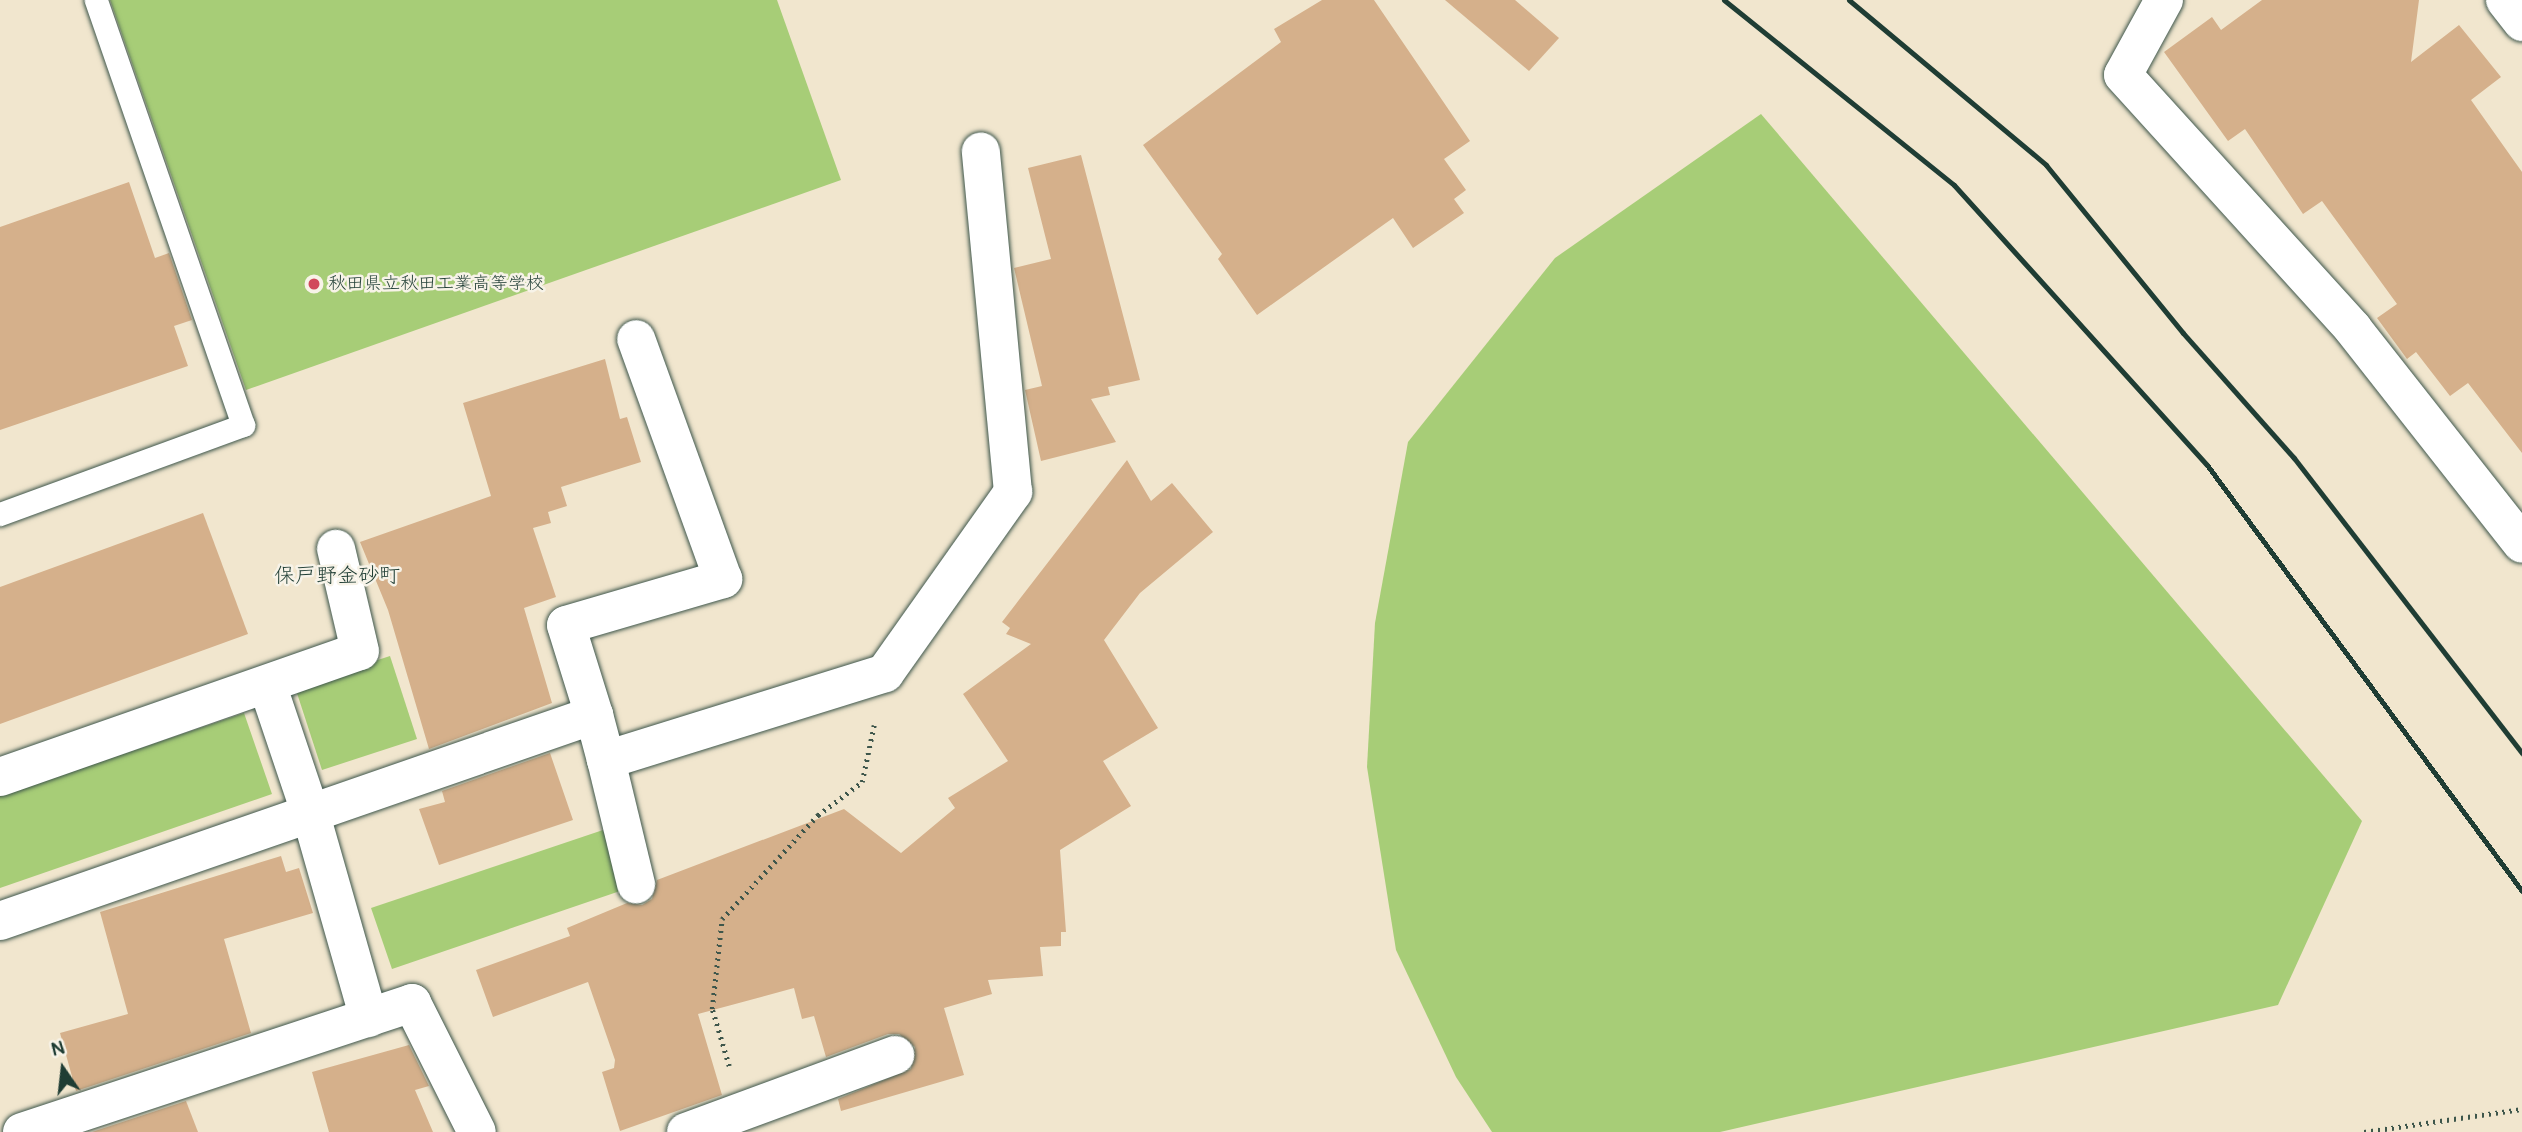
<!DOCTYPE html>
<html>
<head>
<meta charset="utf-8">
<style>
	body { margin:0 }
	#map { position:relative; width:2522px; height:1132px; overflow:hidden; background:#f1e6ce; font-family:Pangolin,"Klee One",sans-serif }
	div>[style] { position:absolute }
	.green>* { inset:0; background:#a7cd77 }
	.building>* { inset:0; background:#d5b08b }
	.path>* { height:4.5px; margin-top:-2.25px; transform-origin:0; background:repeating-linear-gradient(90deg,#3e564b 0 2px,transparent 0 7px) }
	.roads { filter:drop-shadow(0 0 2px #3e564b) drop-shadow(0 0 2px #3e564b) }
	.lane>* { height:23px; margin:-11.5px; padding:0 11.5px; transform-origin:11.5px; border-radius:11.5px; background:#fff }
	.street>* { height:38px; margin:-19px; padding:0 19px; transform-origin:19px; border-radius:19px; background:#fff }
	.rail>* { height:5px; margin:-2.5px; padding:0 2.5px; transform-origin:2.5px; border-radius:2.5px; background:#1f3d34 }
	.dots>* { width:19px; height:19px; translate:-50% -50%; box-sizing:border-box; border:4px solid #f7f3e8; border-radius:50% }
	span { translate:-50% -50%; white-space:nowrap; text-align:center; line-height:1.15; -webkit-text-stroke:5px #f7f3e8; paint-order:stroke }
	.poi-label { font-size:18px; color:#1f3d34 }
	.left { translate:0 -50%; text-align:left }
	.quarter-label { font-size:21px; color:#1f3d34 }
	.north { position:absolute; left:28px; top:1034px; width:70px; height:70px; -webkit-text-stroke:5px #f7f3e8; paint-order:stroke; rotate:346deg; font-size:19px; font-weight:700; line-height:28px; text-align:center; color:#1f3d34 }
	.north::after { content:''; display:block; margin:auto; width:24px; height:32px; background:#1f3d34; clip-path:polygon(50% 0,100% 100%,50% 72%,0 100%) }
</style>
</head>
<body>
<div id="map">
	<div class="green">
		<i style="clip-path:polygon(110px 0,777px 0,841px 180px,246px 390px)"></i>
		<i style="clip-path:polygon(1761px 114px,2362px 821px,2278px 1005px,1720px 1132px,1492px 1132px,1456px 1077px,1396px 950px,1367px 767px,1375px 623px,1408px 442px,1555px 258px)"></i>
		<i style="clip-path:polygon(390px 656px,417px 739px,322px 770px,295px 687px)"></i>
		<i style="clip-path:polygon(244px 713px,272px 794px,0 888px,0 796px)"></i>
		<i style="clip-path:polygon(603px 830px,623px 890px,392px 969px,371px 908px)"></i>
	</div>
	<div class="building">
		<i style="clip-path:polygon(1322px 0,1374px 0,1470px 141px,1444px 159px,1466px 190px,1454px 199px,1464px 213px,1413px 248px,1393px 218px,1257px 315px,1218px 259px,1222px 254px,1143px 145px,1281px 42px,1274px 29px)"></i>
		<i style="clip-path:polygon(1445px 0,1515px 0,1559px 38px,1529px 71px)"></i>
		<i style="clip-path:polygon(2262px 0,2419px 0,2411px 62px,2459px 25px,2501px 77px,2471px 100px,2522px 172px,2522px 453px,2468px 383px,2450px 396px,2416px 352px,2407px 359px,2377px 318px,2397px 304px,2322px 201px,2303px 214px,2245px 129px,2228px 141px,2164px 52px,2212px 17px,2221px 30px)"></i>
		<i style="clip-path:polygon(1081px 155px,1140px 380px,1108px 387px,1110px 395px,1091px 399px,1116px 442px,1041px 461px,1025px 390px,1042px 386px,1014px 268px,1051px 259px,1028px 168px)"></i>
		<i style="clip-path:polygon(129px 182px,155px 258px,169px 253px,192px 320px,174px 326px,188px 366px,0 430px,0 227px)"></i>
		<i style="clip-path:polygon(605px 359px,620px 419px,627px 417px,641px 462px,561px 487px,567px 506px,548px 512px,551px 523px,533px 528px,556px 597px,524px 608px,552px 703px,429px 749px,388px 610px,360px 542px,491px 496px,463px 403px)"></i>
		<i style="clip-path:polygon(1127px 460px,1151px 501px,1172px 483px,1213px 532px,1140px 593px,1104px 640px,1158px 728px,1103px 761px,1131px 806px,1060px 850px,1066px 932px,1061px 932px,1061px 946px,1040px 947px,1043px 976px,988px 980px,992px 994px,944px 1008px,964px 1075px,841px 1111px,838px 1099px,911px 1069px,915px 1047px,899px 1034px,888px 1034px,826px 1057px,814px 1016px,802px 1019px,794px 988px,698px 1014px,722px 1095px,620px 1131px,602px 1072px,614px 1068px,615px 1060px,588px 982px,493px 1017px,476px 970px,570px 936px,567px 928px,627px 903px,642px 905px,652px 899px,657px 880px,844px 809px,901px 853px,955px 808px,948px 798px,1008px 761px,963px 694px,1031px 644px,1006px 634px,1010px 628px,1002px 622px)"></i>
		<i style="clip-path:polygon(203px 513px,248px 634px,0 724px,0 587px)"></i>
		<i style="clip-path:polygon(550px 753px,573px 820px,439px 865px,419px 809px,445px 802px,442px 791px)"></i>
		<i style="clip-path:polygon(281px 856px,286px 872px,299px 868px,313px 913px,224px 939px,251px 1033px,76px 1091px,60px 1033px,128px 1014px,100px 912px)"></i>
		<i style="clip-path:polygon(409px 1045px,429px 1086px,415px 1090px,433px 1132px,329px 1132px,312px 1072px)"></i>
		<i style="clip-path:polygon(186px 1101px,198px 1132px,92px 1132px)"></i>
	</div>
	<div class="path">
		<i style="left:729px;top:1066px;width:59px;rotate:-106.6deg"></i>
		<i style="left:712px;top:1009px;width:91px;rotate:-83.7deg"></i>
		<i style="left:722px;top:919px;width:142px;rotate:-47.3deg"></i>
		<i style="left:818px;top:815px;width:55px;rotate:-36.9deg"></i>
		<i style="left:862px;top:782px;width:58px;rotate:-78.1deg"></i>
		<i style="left:2364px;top:1132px;width:160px;rotate:-8.3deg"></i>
	</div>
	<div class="roads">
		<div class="lane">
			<i style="left:0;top:514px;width:259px;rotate:-20.1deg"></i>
			<i style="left:243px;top:425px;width:450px;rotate:-109.1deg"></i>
		</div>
		<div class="street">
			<i style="left:2164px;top:0;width:85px;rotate:118.7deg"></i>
			<i style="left:2123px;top:75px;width:343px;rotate:47.8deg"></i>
			<i style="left:2353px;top:329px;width:273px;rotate:51.8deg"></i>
			<i style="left:2505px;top:0;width:28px;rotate:52deg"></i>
			<i style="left:268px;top:687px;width:135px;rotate:71.4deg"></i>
			<i style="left:311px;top:815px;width:211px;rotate:74.1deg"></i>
			<i style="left:594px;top:715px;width:94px;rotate:-107.3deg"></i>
			<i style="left:566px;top:625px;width:164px;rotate:-16.3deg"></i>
			<i style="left:723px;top:579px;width:255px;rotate:-109.9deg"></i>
			<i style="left:606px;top:760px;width:128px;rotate:76.4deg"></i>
			<i style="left:0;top:777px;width:381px;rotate:-19.3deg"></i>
			<i style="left:360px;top:651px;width:105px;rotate:-103.2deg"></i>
			<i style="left:0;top:921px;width:629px;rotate:-19.13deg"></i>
			<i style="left:594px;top:715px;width:47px;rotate:75.1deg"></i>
			<i style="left:606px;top:760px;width:292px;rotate:-17.3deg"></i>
			<i style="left:885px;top:673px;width:222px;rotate:-54.7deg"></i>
			<i style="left:1013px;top:492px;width:342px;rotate:-95.4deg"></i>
			<i style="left:22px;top:1132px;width:411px;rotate:-18.3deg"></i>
			<i style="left:412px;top:1003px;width:144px;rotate:63.3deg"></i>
			<i style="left:686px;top:1132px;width:223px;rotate:-20.2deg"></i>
		</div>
	</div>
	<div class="rail">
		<i style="left:1724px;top:0;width:295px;rotate:38.8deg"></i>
		<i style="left:1954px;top:185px;width:377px;rotate:47.9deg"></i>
		<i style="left:2207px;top:465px;width:530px;rotate:53.52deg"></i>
		<i style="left:1849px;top:0;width:257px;rotate:39.9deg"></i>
		<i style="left:2046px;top:165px;width:217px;rotate:50.8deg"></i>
		<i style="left:2183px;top:333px;width:167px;rotate:48.4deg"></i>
		<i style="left:2294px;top:458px;width:373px;rotate:52.3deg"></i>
	</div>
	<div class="dots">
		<i style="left:314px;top:284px;background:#d1495b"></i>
	</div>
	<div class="poi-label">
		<span class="left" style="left:328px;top:284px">秋田県立秋田工業高等学校</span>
	</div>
	<div class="quarter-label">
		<span style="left:337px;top:576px">保戸野金砂町</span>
	</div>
	<div class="north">N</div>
</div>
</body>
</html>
